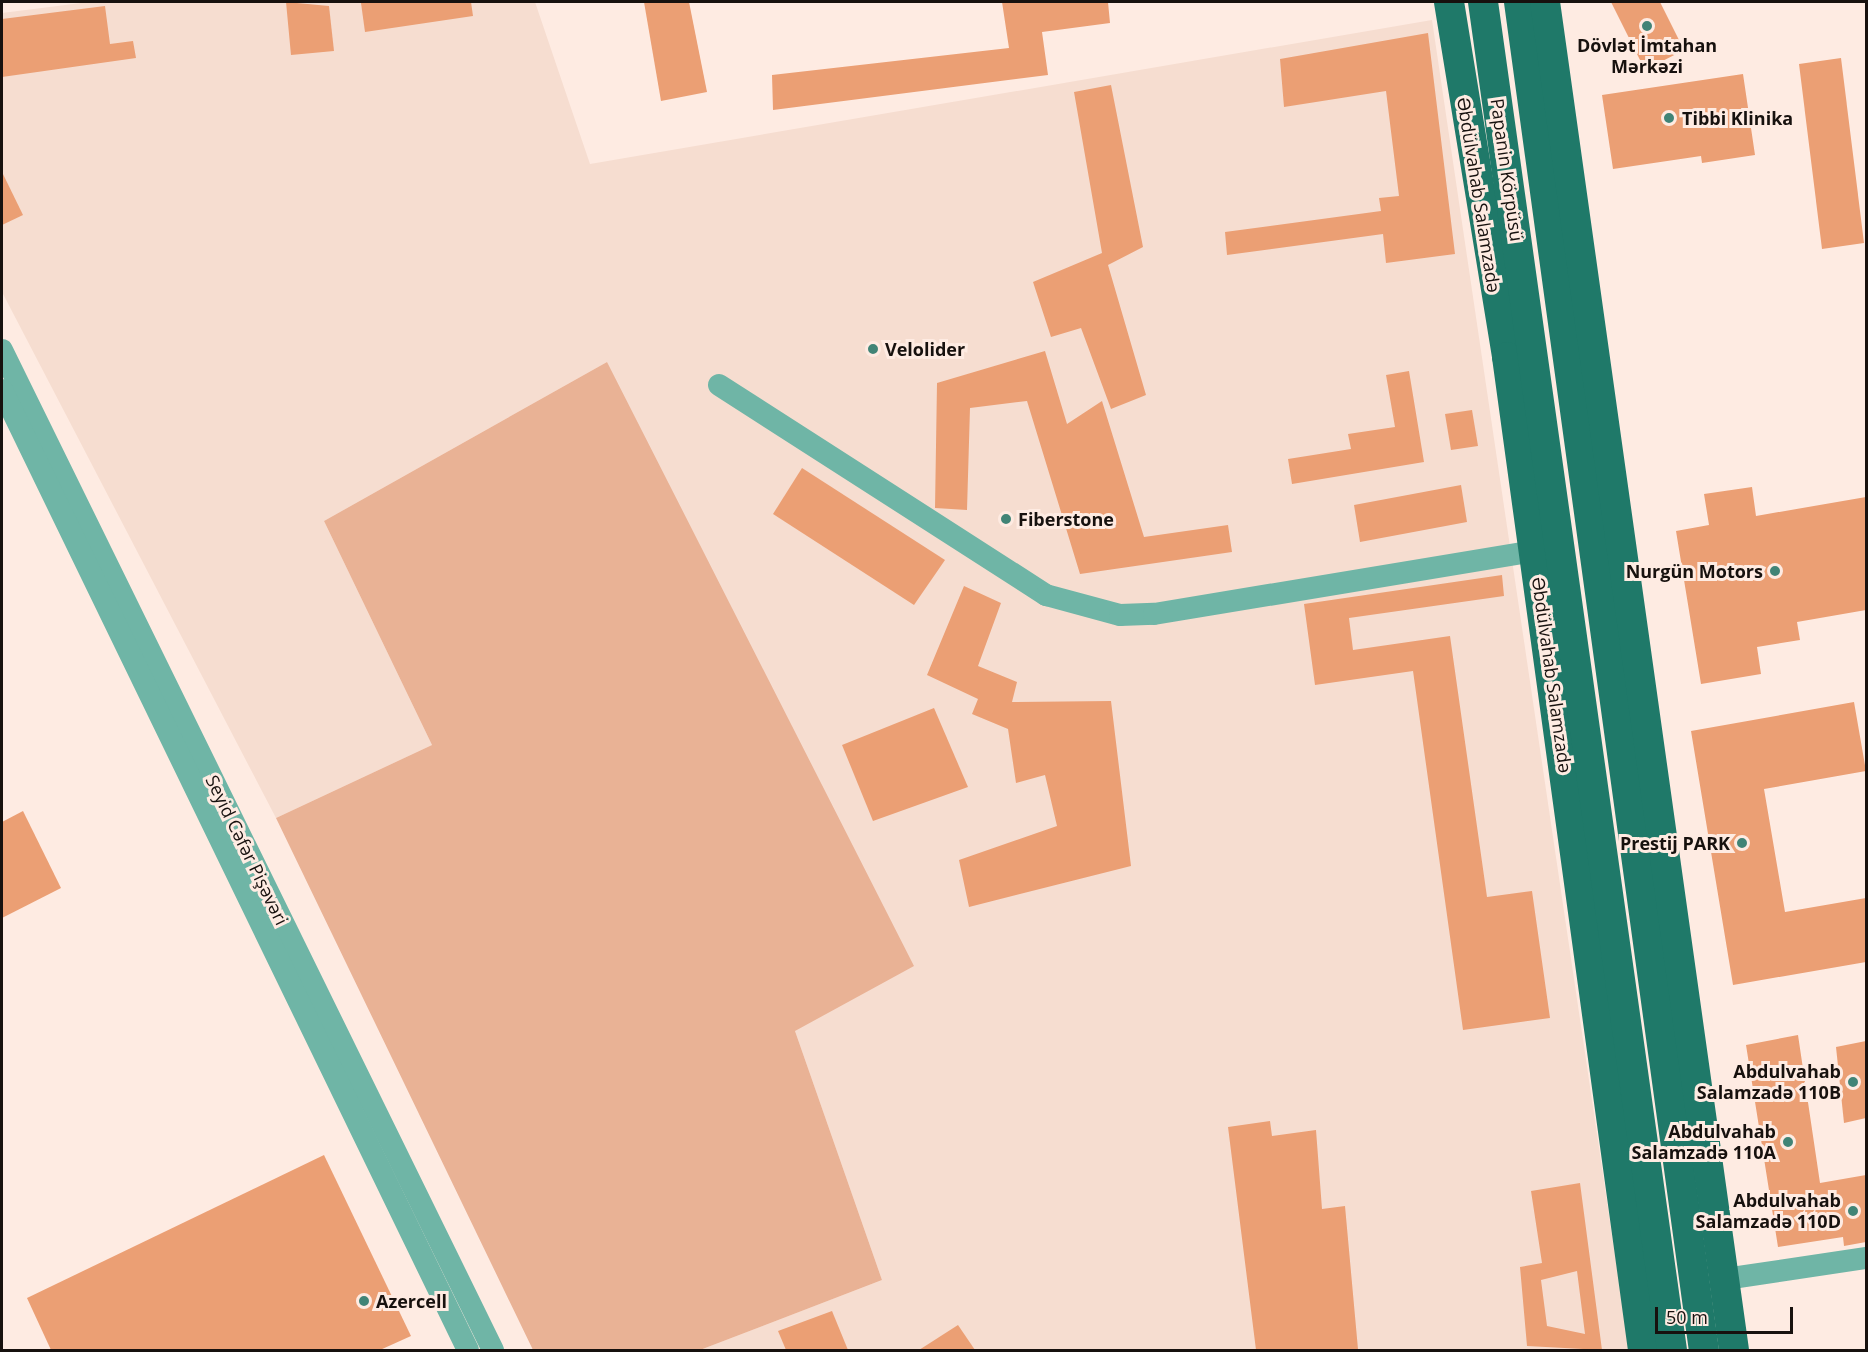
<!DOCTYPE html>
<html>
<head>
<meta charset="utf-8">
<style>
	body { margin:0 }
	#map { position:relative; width:1868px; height:1352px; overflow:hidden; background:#feebe2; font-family:"Open Sans",sans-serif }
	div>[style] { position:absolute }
	.built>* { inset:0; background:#f6ddd0 }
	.green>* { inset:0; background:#e9b295 }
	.building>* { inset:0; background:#eb9f74 }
	.minor>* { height:22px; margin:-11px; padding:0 11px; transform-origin:11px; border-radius:11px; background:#6fb5a6 }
	.major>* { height:30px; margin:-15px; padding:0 15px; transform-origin:15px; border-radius:15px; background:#1f7969 }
	.dots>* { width:16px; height:16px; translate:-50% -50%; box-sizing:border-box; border:3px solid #feebe2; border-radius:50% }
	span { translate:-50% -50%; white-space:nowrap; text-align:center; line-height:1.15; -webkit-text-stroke:6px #feebe2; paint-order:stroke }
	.poi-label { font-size:18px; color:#17110e; font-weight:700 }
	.left { translate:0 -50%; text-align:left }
	.right { translate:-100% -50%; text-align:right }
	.street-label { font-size:18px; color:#17110e }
	.frame { position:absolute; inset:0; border:3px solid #17110e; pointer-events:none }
	.scale { position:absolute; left:1655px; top:1307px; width:138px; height:27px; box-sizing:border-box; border:3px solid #17110e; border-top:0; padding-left:8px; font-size:18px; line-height:21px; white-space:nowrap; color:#17110e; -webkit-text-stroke:4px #feebe2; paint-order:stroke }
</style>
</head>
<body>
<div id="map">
	<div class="built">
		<i style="clip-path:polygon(89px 2px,535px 2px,590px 164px,1432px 20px,1629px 1350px,700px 1350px,882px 1280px,795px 1031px,607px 362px,324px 521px,432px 745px,276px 818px,2px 292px,2px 13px)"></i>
	</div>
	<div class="green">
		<i style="clip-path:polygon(607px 362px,914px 966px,795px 1031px,882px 1280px,700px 1350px,533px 1350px,276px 818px,432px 745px,324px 521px)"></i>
	</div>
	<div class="building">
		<i style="clip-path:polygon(286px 2px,329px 6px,334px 51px,291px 55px)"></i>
		<i style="clip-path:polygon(471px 2px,473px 16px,365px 32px,361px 3px)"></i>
		<i style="clip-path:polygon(644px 2px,689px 2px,707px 92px,661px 101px)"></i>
		<i style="clip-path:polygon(1002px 2px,1108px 2px,1110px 23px,1042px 32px,1048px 75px,773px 110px,772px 75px,1009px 48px)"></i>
		<i style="clip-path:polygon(1611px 2px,1660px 2px,1684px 50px,1645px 70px)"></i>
		<i style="clip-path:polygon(105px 6px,110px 44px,133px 41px,136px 58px,2px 77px,2px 19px)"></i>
		<i style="clip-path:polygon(1428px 33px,1455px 254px,1386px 263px,1383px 234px,1227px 255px,1225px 232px,1381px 211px,1379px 198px,1399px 196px,1386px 91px,1284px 107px,1280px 59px)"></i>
		<i style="clip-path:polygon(1841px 58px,1864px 243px,1822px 249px,1799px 64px)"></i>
		<i style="clip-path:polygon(1743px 74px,1755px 155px,1702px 163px,1701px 156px,1613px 169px,1602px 95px)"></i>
		<i style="clip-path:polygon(1111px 85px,1143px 247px,1108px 265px,1146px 395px,1111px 409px,1081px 328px,1051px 337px,1033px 282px,1102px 253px,1074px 92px)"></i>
		<i style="clip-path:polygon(2px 172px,23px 215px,2px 225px)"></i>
		<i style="clip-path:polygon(1045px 351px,1067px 424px,1102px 401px,1144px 537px,1228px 525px,1232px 552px,1080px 574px,1027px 401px,970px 408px,967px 510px,935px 508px,937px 383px)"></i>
		<i style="clip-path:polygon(1409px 371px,1424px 462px,1292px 484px,1288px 459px,1351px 449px,1348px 434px,1395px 427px,1386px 375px)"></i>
		<i style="clip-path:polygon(1472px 410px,1478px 446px,1451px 450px,1445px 414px)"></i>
		<i style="clip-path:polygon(802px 468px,945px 560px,914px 605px,773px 514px)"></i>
		<i style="clip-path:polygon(1461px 485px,1467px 522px,1360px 542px,1354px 505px)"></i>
		<i style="clip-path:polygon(1752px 487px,1756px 516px,1866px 497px,1866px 610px,1797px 622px,1800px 640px,1757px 647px,1761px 674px,1701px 684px,1676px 531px,1709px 525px,1704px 494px)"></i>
		<i style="clip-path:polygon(1502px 575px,1504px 596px,1349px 618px,1353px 650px,1450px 636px,1487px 897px,1532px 891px,1550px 1018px,1463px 1030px,1413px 671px,1315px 685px,1304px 604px)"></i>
		<i style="clip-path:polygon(964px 586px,1001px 603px,978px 666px,1017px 682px,1012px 702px,1111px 701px,1131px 866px,969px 907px,959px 860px,1057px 826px,1045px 775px,1016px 783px,1008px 729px,972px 714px,978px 699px,927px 675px)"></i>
		<i style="clip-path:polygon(1854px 702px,1866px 771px,1764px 789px,1785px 912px,1866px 898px,1866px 962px,1733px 985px,1691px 731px)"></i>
		<i style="clip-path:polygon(934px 708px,968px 787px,873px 821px,842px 745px)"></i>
		<i style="clip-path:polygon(23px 811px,61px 888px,2px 918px,2px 822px)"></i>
		<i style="clip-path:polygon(1798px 1035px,1820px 1183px,1866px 1175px,1866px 1242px,1844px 1246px,1843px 1237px,1778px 1247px,1746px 1045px)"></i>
		<i style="clip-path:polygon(1866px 1041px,1866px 1118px,1844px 1123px,1836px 1047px)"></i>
		<i style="clip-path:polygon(1270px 1121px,1272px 1136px,1316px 1130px,1322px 1209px,1345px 1206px,1358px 1349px,1256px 1350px,1228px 1127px)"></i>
		<i style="clip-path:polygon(324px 1155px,411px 1336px,380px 1350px,51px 1350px,27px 1298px)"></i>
		<i style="clip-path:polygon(evenodd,1580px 1183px,1602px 1350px,1527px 1346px,1520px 1267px,1542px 1263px,1531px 1191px,1580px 1183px,1577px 1271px,1585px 1334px,1547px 1326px,1541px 1280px,1577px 1271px)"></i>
		<i style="clip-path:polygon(832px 1311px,848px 1350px,786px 1350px,778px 1331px)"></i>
		<i style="clip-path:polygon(958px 1325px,975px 1350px,919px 1350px)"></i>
	</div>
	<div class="minor">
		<i style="left:2px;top:350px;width:1114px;rotate:63.85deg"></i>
		<i style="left:719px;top:385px;width:389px;rotate:32.7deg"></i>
		<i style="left:1046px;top:595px;width:77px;rotate:15.1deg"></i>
		<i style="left:1120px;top:615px;width:34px;rotate:-2deg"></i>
		<i style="left:1154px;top:614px;width:386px;rotate:-9.4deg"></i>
		<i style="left:2px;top:390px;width:1067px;rotate:64.11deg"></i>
		<i style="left:1725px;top:1279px;width:143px;rotate:-8.5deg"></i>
	</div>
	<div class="major">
		<i style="left:1449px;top:2px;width:360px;rotate:80.7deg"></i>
		<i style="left:1507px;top:357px;width:1002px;rotate:82.2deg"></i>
		<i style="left:1483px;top:2px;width:1361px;rotate:82.02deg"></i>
		<i style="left:1519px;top:2px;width:1361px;rotate:82.19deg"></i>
		<i style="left:1545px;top:2px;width:1361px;rotate:82.02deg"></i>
	</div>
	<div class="dots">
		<i style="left:1647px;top:26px;background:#418476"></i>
		<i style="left:1669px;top:118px;background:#418476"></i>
		<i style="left:873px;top:349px;background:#418476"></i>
		<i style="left:1006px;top:519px;background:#418476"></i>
		<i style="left:1775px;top:571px;background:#418476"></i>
		<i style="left:1742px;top:843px;background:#418476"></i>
		<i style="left:1853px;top:1082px;background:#418476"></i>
		<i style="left:1788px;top:1142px;background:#418476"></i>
		<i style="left:1853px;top:1211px;background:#418476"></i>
		<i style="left:364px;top:1301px;background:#418476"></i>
	</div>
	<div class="poi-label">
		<span style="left:1647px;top:56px">Dövlət İmtahan<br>Mərkəzi</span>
		<span class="left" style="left:1682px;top:118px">Tibbi Klinika</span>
		<span class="left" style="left:885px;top:349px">Velolider</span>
		<span class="left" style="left:1018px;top:519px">Fiberstone</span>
		<span class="right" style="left:1763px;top:571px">Nurgün Motors</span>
		<span class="right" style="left:1730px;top:843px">Prestij PARK</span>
		<span class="right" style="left:1841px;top:1082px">Abdulvahab<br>Salamzadə 110B</span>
		<span class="right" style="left:1776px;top:1142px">Abdulvahab<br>Salamzadə 110A</span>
		<span class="right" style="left:1841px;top:1211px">Abdulvahab<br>Salamzadə 110D</span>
		<span class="left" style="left:376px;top:1301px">Azercell</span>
	</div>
	<div class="street-label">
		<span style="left:1507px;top:170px;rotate:82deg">Papanin Körpüsü</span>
		<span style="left:1479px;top:195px;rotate:81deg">Əbdülvahab Salamzadə</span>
		<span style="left:1552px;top:675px;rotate:82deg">Əbdülvahab Salamzadə</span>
		<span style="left:247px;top:850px;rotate:64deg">Seyid Cəfər Pişəvəri</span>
	</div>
	<div class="frame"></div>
	<div class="scale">50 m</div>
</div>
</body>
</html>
